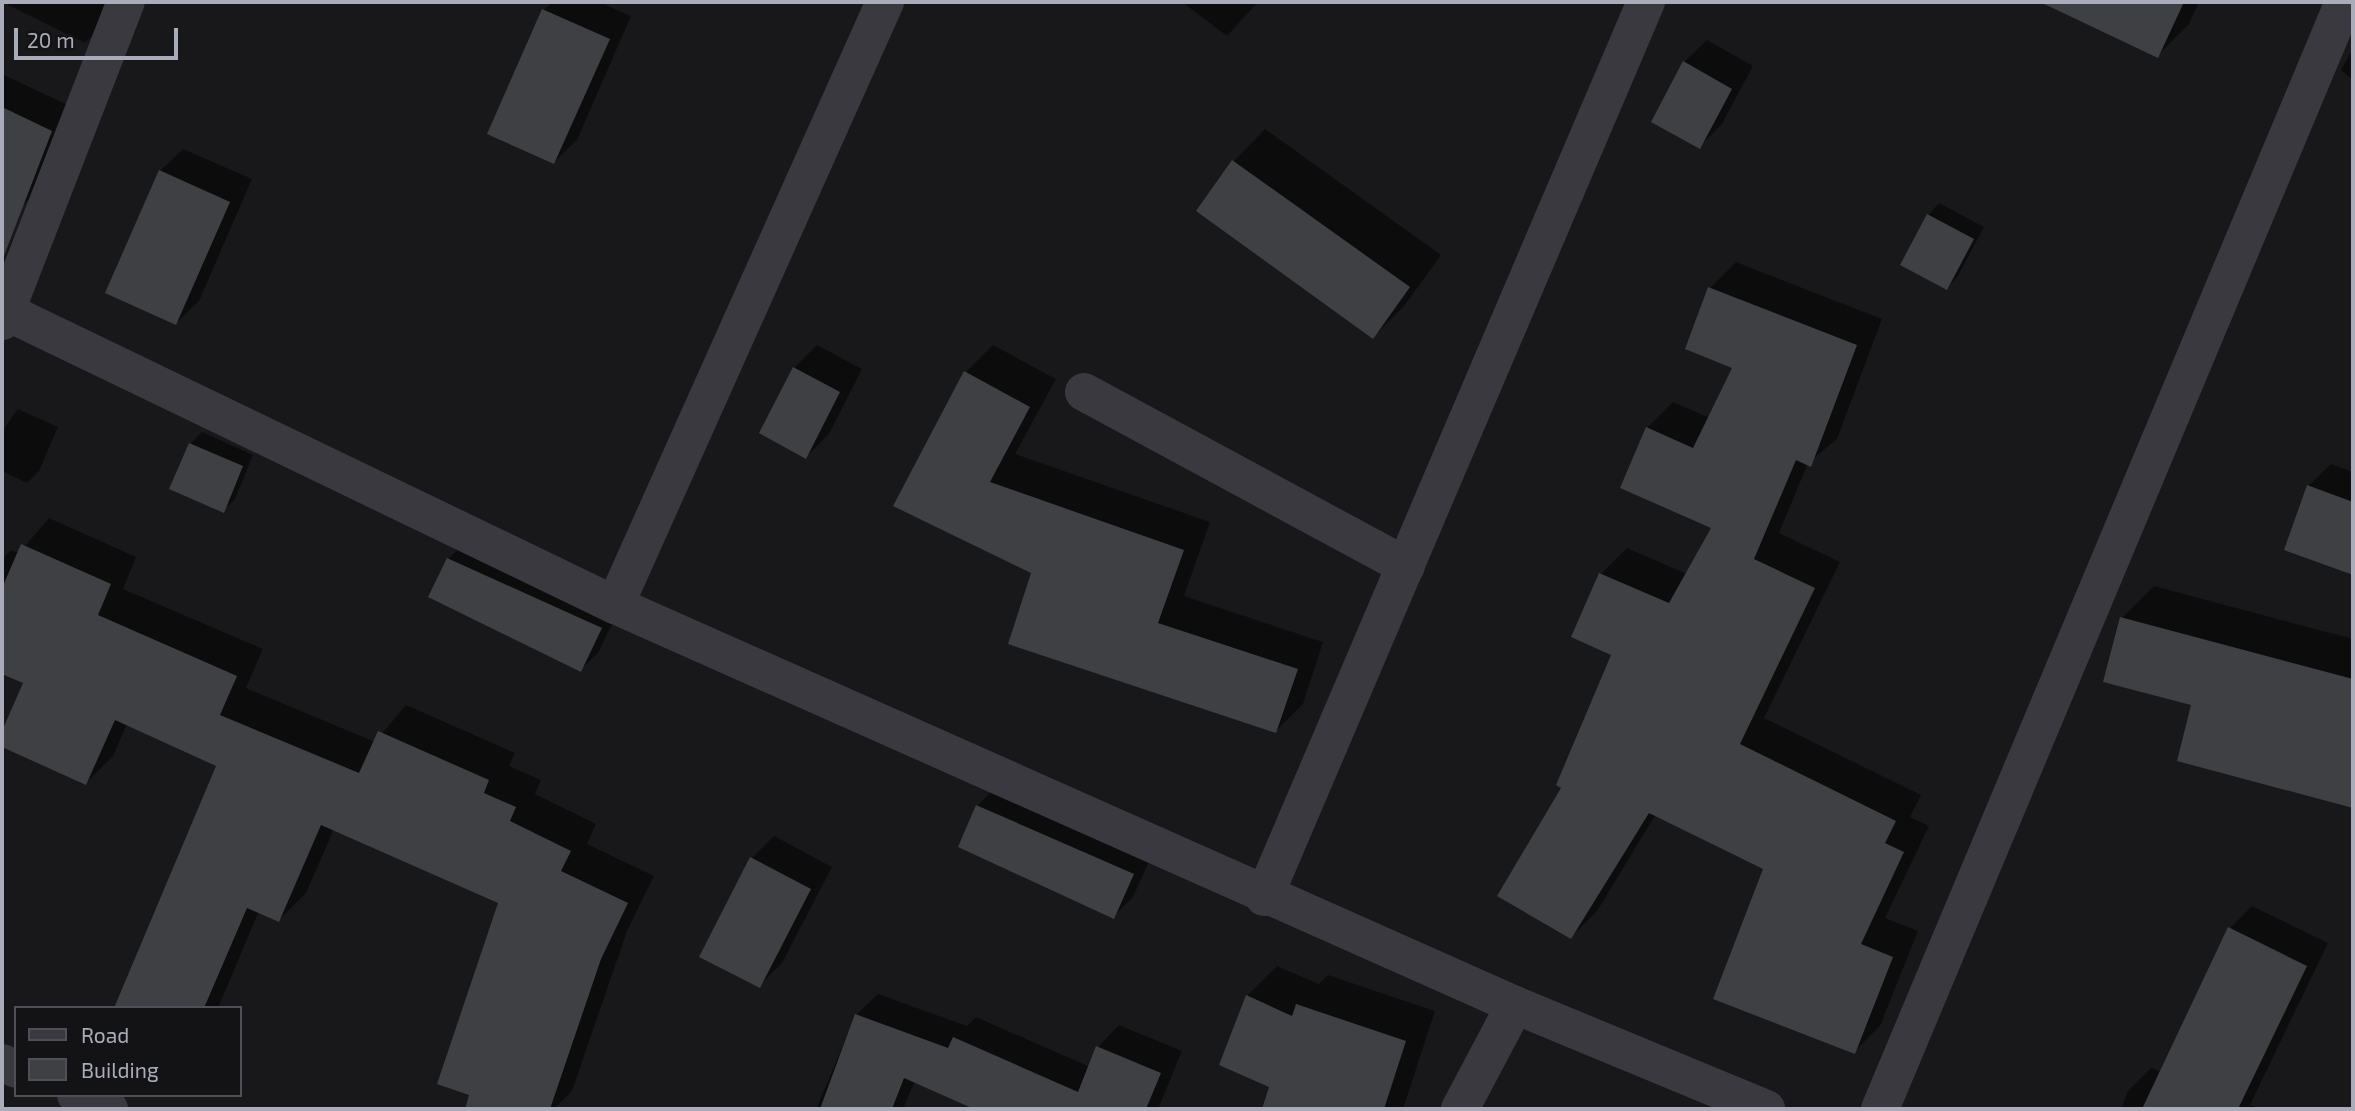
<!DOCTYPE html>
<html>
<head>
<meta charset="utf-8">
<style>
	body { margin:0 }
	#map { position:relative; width:2355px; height:1111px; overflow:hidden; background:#18181a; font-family:"Exo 2",sans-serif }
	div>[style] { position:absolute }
	.shadow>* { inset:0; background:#0007 }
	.building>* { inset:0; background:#3f4044 }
	.street>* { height:38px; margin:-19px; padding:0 19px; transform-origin:19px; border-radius:19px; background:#39393f }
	span { translate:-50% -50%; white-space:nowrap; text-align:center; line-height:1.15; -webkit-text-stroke:5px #131315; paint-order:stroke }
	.frame { position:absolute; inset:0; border:4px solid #aaacba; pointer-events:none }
	.legend { position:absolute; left:14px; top:1006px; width:228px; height:91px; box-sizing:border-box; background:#131315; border:2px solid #4f5057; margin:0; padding:9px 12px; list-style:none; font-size:21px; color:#aaacba }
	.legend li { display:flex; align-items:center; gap:14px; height:35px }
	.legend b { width:35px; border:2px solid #4f5057 }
	.scale { position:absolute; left:14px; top:28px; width:164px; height:32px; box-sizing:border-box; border:4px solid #aaacba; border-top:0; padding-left:9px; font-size:21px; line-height:24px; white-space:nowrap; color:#aaacba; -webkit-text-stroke:5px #131315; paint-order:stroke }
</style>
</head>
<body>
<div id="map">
	<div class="shadow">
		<i style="clip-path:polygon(2px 2px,120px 2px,115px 13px,85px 43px)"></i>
		<i style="clip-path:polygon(552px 2px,599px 2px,631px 16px,577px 140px,554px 162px,544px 10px)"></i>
		<i style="clip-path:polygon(1182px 2px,1258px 2px,1227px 36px)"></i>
		<i style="clip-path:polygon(2044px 2px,2199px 2px,2189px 24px,2157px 56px)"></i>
		<i style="clip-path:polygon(1707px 40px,1753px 66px,1722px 124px,1699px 147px,1684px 62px)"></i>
		<i style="clip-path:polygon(2353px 48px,2353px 80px,2341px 70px)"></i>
		<i style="clip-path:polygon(2px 74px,74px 108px,45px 183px,22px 206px,14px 202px,2px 229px)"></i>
		<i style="clip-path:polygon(1265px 129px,1441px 255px,1405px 305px,1373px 337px,1198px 210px,1234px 161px)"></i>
		<i style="clip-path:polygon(183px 149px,252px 179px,199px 301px,176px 323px,160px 171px)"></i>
		<i style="clip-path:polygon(1939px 203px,1984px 227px,1958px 276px,1947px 288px,1928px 215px)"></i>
		<i style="clip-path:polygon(1736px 262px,1882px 319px,1837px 439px,1808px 463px,1779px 533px,1840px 562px,1764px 718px,1921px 795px,1910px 817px,1929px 826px,1885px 918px,1918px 931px,1880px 1026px,1854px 1052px,1765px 868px,1656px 814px,1597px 911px,1571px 937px,1564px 787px,1613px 654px,1574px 636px,1601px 574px,1627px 548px,1687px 574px,1713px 527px,1647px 428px,1673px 402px,1710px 418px,1735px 367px,1710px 288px)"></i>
		<i style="clip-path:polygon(817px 345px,862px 369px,829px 434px,806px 457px,794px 368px)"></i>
		<i style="clip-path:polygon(993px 345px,1056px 379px,1015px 454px,1210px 522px,1184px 596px,1323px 642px,1303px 704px,1276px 731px,1033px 572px,895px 505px,966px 372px)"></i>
		<i style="clip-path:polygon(18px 409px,58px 427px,39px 471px,27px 483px,2px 471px,2px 431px)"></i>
		<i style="clip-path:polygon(202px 432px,253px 455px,235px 499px,223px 511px,190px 444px)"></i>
		<i style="clip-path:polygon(2331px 464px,2353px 472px,2353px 573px,2286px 549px,2308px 486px)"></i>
		<i style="clip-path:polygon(49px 518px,136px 557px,123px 589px,263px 649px,246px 688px,375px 742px,406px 705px,515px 753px,509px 766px,541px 780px,535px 794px,596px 824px,587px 844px,654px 876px,627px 931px,572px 1091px,554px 1109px,490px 1109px,469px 1102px,501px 902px,334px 829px,306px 893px,279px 920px,259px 911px,218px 1008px,115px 1008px,219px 765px,127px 724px,113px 756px,86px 783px,2px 745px,25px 682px,2px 672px,2px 559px,11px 550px,19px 553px)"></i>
		<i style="clip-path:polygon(466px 542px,619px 610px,598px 653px,580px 670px,448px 559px)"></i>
		<i style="clip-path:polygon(2154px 586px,2353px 639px,2353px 806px,2179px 760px,2193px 703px,2122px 618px)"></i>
		<i style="clip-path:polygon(997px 786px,1153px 853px,1133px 897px,1113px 917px,977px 806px)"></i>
		<i style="clip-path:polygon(774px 836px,832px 867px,782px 963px,759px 986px,751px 859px)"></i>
		<i style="clip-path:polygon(2252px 906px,2328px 943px,2250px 1105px,2262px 1109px,2121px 1109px,2128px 1091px,2151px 1068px,2162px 1072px,2230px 928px)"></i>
		<i style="clip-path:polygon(1277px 966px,1319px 984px,1328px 975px,1435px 1011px,1403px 1109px,1264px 1109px,1272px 1086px,1247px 996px)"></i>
		<i style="clip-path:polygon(878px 994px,967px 1026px,976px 1017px,1090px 1067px,1098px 1047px,1119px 1025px,1182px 1051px,1158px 1109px,978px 1109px,915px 1081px,903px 1109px,816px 1109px,856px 1015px)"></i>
	</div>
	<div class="building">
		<i style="clip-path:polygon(2040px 2px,2184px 2px,2158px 58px)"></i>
		<i style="clip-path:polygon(542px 9px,610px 39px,554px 164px,487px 134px)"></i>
		<i style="clip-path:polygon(1683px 61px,1732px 89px,1700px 149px,1651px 122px)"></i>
		<i style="clip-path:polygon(2px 107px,52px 131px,2px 261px)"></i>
		<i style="clip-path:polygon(1232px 160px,1410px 287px,1373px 339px,1196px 211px)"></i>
		<i style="clip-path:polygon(159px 170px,230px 202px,176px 325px,105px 293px)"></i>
		<i style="clip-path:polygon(1927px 214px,1974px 239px,1947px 290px,1900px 265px)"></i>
		<i style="clip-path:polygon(1708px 287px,1857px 345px,1811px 467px,1796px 460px,1754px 559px,1815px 588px,1740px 744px,1896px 821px,1885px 843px,1904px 852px,1861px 944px,1893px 957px,1855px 1054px,1713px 999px,1763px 869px,1649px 813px,1571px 939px,1497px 896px,1561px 788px,1556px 785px,1611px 655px,1571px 637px,1599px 573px,1669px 603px,1711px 528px,1620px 488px,1646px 427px,1693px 448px,1732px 368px,1685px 349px)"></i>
		<i style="clip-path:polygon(793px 367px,840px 392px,806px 459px,759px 433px)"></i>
		<i style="clip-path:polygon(964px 371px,1030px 407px,990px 482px,1184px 550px,1158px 623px,1298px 669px,1276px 733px,1008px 644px,1031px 573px,893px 506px)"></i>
		<i style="clip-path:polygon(189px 443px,243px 466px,224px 513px,169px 489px)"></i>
		<i style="clip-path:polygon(2307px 485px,2353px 502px,2353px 575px,2284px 550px)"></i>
		<i style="clip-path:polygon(21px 544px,111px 584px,98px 615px,237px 676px,220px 715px,359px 773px,378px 731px,489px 780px,484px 793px,516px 807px,510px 821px,571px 851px,561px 871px,628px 903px,601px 959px,550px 1109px,465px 1109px,469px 1095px,437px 1084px,498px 903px,321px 825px,279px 922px,247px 908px,204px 1008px,114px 1008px,216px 766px,115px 720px,86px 785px,2px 747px,2px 731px,23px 683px,2px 674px,2px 588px)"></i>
		<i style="clip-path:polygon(447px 558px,602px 628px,581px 672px,428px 597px)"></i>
		<i style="clip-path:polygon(2120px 617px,2353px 679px,2353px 808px,2177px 761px,2191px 705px,2103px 682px)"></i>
		<i style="clip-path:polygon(976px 805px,1134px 874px,1114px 919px,958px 847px)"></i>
		<i style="clip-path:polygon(750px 857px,811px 889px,760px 988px,699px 957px)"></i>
		<i style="clip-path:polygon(2228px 927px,2307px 966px,2238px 1109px,2142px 1109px)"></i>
		<i style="clip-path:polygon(1246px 995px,1292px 1016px,1296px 1004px,1406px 1041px,1384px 1109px,1262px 1109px,1269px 1087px,1219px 1065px)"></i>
		<i style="clip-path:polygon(855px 1014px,948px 1048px,953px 1037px,1078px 1092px,1096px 1046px,1161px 1073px,1146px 1109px,974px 1109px,904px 1078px,892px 1109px,820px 1109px)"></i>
	</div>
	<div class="street">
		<i style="left:7px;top:312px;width:675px;rotate:25.73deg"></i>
		<i style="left:615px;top:605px;width:985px;rotate:23.96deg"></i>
		<i style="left:1515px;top:1005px;width:118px;rotate:117.9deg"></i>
		<i style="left:2px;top:321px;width:342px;rotate:-68.8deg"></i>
		<i style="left:1084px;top:392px;width:366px;rotate:28.4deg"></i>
		<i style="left:615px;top:605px;width:661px;rotate:-65.88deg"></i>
		<i style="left:1264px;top:897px;width:973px;rotate:-66.89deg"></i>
		<i style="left:1515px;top:1005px;width:272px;rotate:22.5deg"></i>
		<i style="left:2px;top:1063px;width:15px;rotate:23deg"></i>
		<i style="left:76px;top:1095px;width:36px;rotate:23deg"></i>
		<i style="left:1880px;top:1109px;width:1200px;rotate:-67.26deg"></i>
	</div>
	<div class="frame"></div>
	<ul class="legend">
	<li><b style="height:9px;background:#39393f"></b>Road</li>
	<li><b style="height:19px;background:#3f4044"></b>Building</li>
	</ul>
	<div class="scale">20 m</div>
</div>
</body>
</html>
